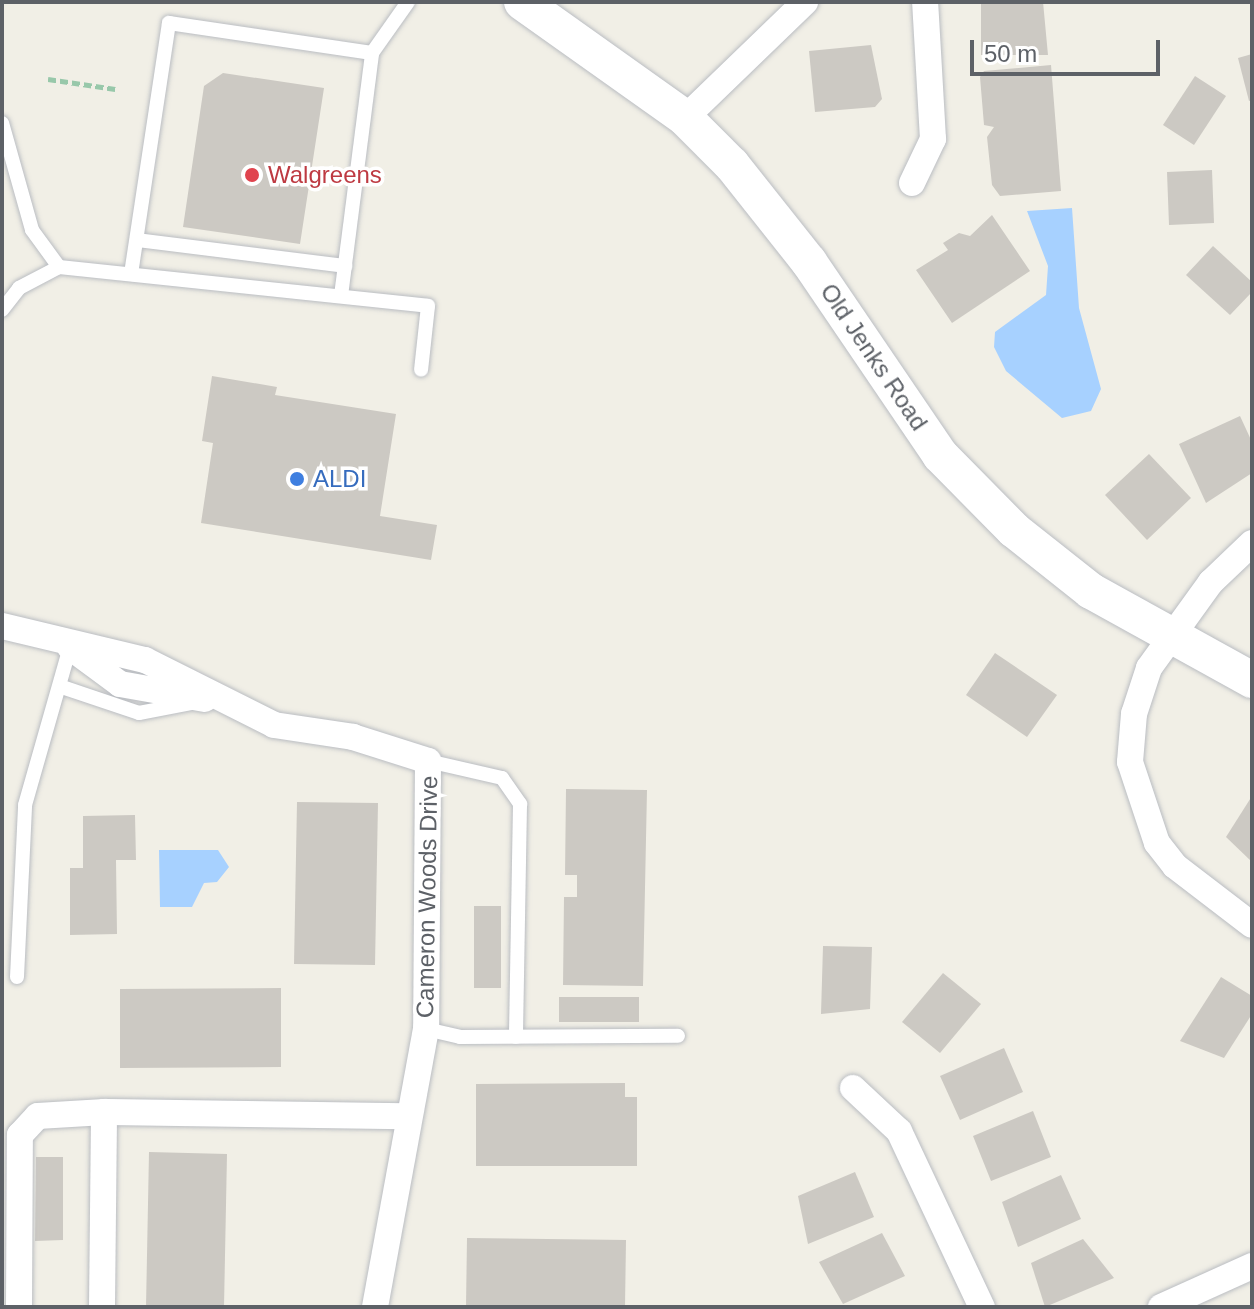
<!DOCTYPE html>
<html>
<head>
<meta charset="utf-8">
<style>
	body { margin:0 }
	#map { position:relative; width:1254px; height:1309px; overflow:hidden; background:#f1efe6; font-family:Helvetica,sans-serif }
	div>[style] { position:absolute }
	.water>* { inset:0; background:#a7d1ff }
	.building>* { inset:0; background:#ccc9c3 }
	.path>* { height:5px; margin-top:-2.5px; transform-origin:0; background:repeating-linear-gradient(90deg,#98c8aa 0 8px,transparent 0 12px) }
	.roads { filter:drop-shadow(0 0 2px #babdc2) drop-shadow(0 0 2px #babdc2) }
	.lane>* { height:14px; margin:-7px; padding:0 7px; transform-origin:7px; border-radius:7px; background:#fff }
	.street>* { height:26px; margin:-13px; padding:0 13px; transform-origin:13px; border-radius:13px; background:#fff }
	.secondary>* { height:36px; margin:-18px; padding:0 18px; transform-origin:18px; border-radius:18px; background:#fff }
	.dots>* { width:22px; height:22px; translate:-50% -50%; box-sizing:border-box; border:4px solid #fff; border-radius:50% }
	span { translate:-50% -50%; white-space:nowrap; text-align:center; line-height:1.15; -webkit-text-stroke:7px #fff; paint-order:stroke }
	.health-label { font-size:24px; color:#be3a42 }
	.left { translate:0 -50%; text-align:left }
	.street-label { font-size:24px; color:#5d6167 }
	.shop-label { font-size:24px; color:#366cbe }
	.frame { position:absolute; inset:0; border:4px solid #5d6167; pointer-events:none }
	.scale { position:absolute; left:970px; top:40px; width:190px; height:36px; box-sizing:border-box; border:4px solid #5d6167; border-top:0; padding-left:10px; font-size:24px; line-height:28px; white-space:nowrap; color:#5d6167; -webkit-text-stroke:6px #fff; paint-order:stroke }
</style>
</head>
<body>
<div id="map">
	<div class="water">
		<i style="clip-path:polygon(1072px 208px,1079px 308px,1101px 389px,1091px 411px,1062px 418px,1006px 371px,994px 347px,995px 332px,1046px 295px,1048px 266px,1027px 211px)"></i>
		<i style="clip-path:polygon(159px 850px,218px 850px,229px 867px,217px 882px,204px 883px,192px 907px,160px 907px)"></i>
	</div>
	<div class="building">
		<i style="clip-path:polygon(981px 2px,1043px 2px,1048px 55px,981px 55px)"></i>
		<i style="clip-path:polygon(871px 45px,882px 99px,875px 107px,815px 112px,809px 51px)"></i>
		<i style="clip-path:polygon(1252px 54px,1252px 100px,1249px 101px,1238px 58px)"></i>
		<i style="clip-path:polygon(1051px 65px,1061px 191px,1000px 196px,992px 185px,987px 137px,994px 127px,984px 125px,980px 77px,984px 71px)"></i>
		<i style="clip-path:polygon(223px 73px,324px 88px,300px 244px,183px 227px,204px 86px)"></i>
		<i style="clip-path:polygon(1195px 76px,1226px 96px,1194px 145px,1163px 125px)"></i>
		<i style="clip-path:polygon(1212px 170px,1214px 223px,1169px 225px,1167px 172px)"></i>
		<i style="clip-path:polygon(992px 215px,1030px 271px,952px 323px,916px 270px,948px 250px,943px 243px,959px 233px,970px 236px)"></i>
		<i style="clip-path:polygon(1213px 246px,1252px 282px,1252px 292px,1230px 315px,1186px 275px)"></i>
		<i style="clip-path:polygon(212px 376px,277px 387px,275px 395px,396px 414px,380px 516px,437px 525px,431px 560px,201px 523px,213px 443px,202px 441px)"></i>
		<i style="clip-path:polygon(1240px 416px,1252px 442px,1252px 473px,1206px 503px,1179px 444px)"></i>
		<i style="clip-path:polygon(1149px 454px,1191px 498px,1147px 540px,1105px 495px)"></i>
		<i style="clip-path:polygon(995px 653px,1057px 695px,1027px 737px,966px 695px)"></i>
		<i style="clip-path:polygon(566px 789px,647px 790px,643px 986px,563px 985px,564px 897px,577px 897px,577px 875px,565px 875px)"></i>
		<i style="clip-path:polygon(1252px 796px,1252px 862px,1226px 837px)"></i>
		<i style="clip-path:polygon(297px 802px,378px 803px,375px 965px,294px 964px)"></i>
		<i style="clip-path:polygon(135px 815px,136px 860px,116px 860px,117px 934px,70px 935px,70px 868px,83px 868px,83px 816px)"></i>
		<i style="clip-path:polygon(474px 906px,501px 906px,501px 988px,474px 988px)"></i>
		<i style="clip-path:polygon(823px 946px,872px 947px,870px 1009px,821px 1014px)"></i>
		<i style="clip-path:polygon(943px 973px,981px 1004px,940px 1053px,902px 1022px)"></i>
		<i style="clip-path:polygon(1221px 977px,1252px 996px,1252px 1014px,1224px 1058px,1180px 1041px)"></i>
		<i style="clip-path:polygon(281px 988px,281px 1067px,120px 1068px,120px 989px)"></i>
		<i style="clip-path:polygon(559px 997px,639px 997px,639px 1022px,559px 1022px)"></i>
		<i style="clip-path:polygon(1004px 1048px,1023px 1092px,960px 1120px,940px 1076px)"></i>
		<i style="clip-path:polygon(625px 1083px,625px 1097px,637px 1097px,637px 1166px,476px 1166px,476px 1084px)"></i>
		<i style="clip-path:polygon(1033px 1111px,1051px 1157px,991px 1181px,973px 1136px)"></i>
		<i style="clip-path:polygon(149px 1152px,227px 1154px,224px 1307px,146px 1307px)"></i>
		<i style="clip-path:polygon(36px 1157px,63px 1157px,63px 1240px,35px 1241px)"></i>
		<i style="clip-path:polygon(855px 1172px,874px 1217px,808px 1244px,798px 1196px)"></i>
		<i style="clip-path:polygon(1061px 1175px,1081px 1219px,1018px 1247px,1002px 1202px)"></i>
		<i style="clip-path:polygon(882px 1233px,905px 1276px,843px 1304px,819px 1262px)"></i>
		<i style="clip-path:polygon(467px 1238px,626px 1240px,625px 1307px,466px 1307px)"></i>
		<i style="clip-path:polygon(1083px 1239px,1114px 1278px,1045px 1307px,1031px 1263px)"></i>
	</div>
	<div class="path">
		<i style="left:48px;top:79px;width:68px;rotate:8.5deg"></i>
	</div>
	<div class="roads">
		<div class="lane">
			<i style="left:2px;top:123px;width:111px;rotate:74.3deg"></i>
			<i style="left:32px;top:230px;width:46px;rotate:53.9deg"></i>
			<i style="left:137px;top:240px;width:210px;rotate:7.1deg"></i>
			<i style="left:131px;top:274px;width:254px;rotate:-81.4deg"></i>
			<i style="left:169px;top:23px;width:205px;rotate:8.4deg"></i>
			<i style="left:341px;top:296px;width:245px;rotate:-82.7deg"></i>
			<i style="left:372px;top:53px;width:62px;rotate:-54.8deg"></i>
			<i style="left:2px;top:310px;width:28px;rotate:-52deg"></i>
			<i style="left:19px;top:288px;width:45px;rotate:-27.7deg"></i>
			<i style="left:59px;top:267px;width:371px;rotate:6deg"></i>
			<i style="left:428px;top:306px;width:64px;rotate:96.2deg"></i>
			<i style="left:62px;top:687px;width:81px;rotate:18.7deg"></i>
			<i style="left:139px;top:713px;width:54px;rotate:-10.7deg"></i>
			<i style="left:428px;top:761px;width:76px;rotate:12.9deg"></i>
			<i style="left:502px;top:778px;width:32px;rotate:55deg"></i>
			<i style="left:520px;top:804px;width:233px;rotate:91deg"></i>
			<i style="left:17px;top:977px;width:172px;rotate:-87.3deg"></i>
			<i style="left:25px;top:805px;width:164px;rotate:-74.1deg"></i>
			<i style="left:426px;top:1029px;width:35px;rotate:13deg"></i>
			<i style="left:460px;top:1037px;width:218px;rotate:-0.3deg"></i>
		</div>
		<div class="street">
			<i style="left:685px;top:118px;width:167px;rotate:-44deg"></i>
			<i style="left:912px;top:183px;width:49px;rotate:-64.5deg"></i>
			<i style="left:933px;top:139px;width:137px;rotate:-93.3deg"></i>
			<i style="left:1252px;top:543px;width:57px;rotate:136.4deg"></i>
			<i style="left:1211px;top:582px;width:106px;rotate:125.8deg"></i>
			<i style="left:1149px;top:668px;width:48px;rotate:108.1deg"></i>
			<i style="left:1134px;top:714px;width:48px;rotate:94.8deg"></i>
			<i style="left:1130px;top:762px;width:85px;rotate:71.6deg"></i>
			<i style="left:1157px;top:843px;width:29px;rotate:52deg"></i>
			<i style="left:1175px;top:866px;width:97px;rotate:37.5deg"></i>
			<i style="left:2px;top:626px;width:147px;rotate:13.4deg"></i>
			<i style="left:145px;top:660px;width:144px;rotate:26.7deg"></i>
			<i style="left:274px;top:725px;width:80px;rotate:8.6deg"></i>
			<i style="left:353px;top:737px;width:79px;rotate:17.7deg"></i>
			<i style="left:428px;top:761px;width:268px;rotate:90.4deg"></i>
			<i style="left:426px;top:1029px;width:283px;rotate:100.4deg"></i>
			<i style="left:70px;top:647px;width:62px;rotate:36.5deg"></i>
			<i style="left:120px;top:684px;width:86px;rotate:10deg"></i>
			<i style="left:853px;top:1088px;width:63px;rotate:43.1deg"></i>
			<i style="left:899px;top:1131px;width:195px;rotate:64.8deg"></i>
			<i style="left:19px;top:1307px;width:172px;rotate:-89.7deg"></i>
			<i style="left:20px;top:1135px;width:26px;rotate:-47deg"></i>
			<i style="left:38px;top:1116px;width:66px;rotate:-3.5deg"></i>
			<i style="left:102px;top:1307px;width:195px;rotate:-89.4deg"></i>
			<i style="left:104px;top:1112px;width:305px;rotate:0.8deg"></i>
			<i style="left:1161px;top:1307px;width:100px;rotate:-24.3deg"></i>
		</div>
		<div class="secondary">
			<i style="left:522px;top:2px;width:200px;rotate:35.4deg"></i>
			<i style="left:685px;top:118px;width:66px;rotate:45deg"></i>
			<i style="left:732px;top:165px;width:124px;rotate:51.6deg"></i>
			<i style="left:809px;top:262px;width:233px;rotate:55.8deg"></i>
			<i style="left:940px;top:455px;width:105px;rotate:45.4deg"></i>
			<i style="left:1014px;top:530px;width:98px;rotate:38.4deg"></i>
			<i style="left:1091px;top:591px;width:184px;rotate:28.9deg"></i>
		</div>
	</div>
	<div class="dots">
		<i style="left:252px;top:175px;background:#e0444e"></i>
		<i style="left:297px;top:479px;background:#3f7fe0"></i>
	</div>
	<div class="health-label">
		<span class="left" style="left:268px;top:175px">Walgreens</span>
	</div>
	<div class="street-label">
		<span style="left:874px;top:357px;rotate:56deg">Old Jenks Road</span>
		<span style="left:427px;top:897px;rotate:-89deg">Cameron Woods Drive</span>
	</div>
	<div class="shop-label">
		<span class="left" style="left:313px;top:479px">ALDI</span>
	</div>
	<div class="frame"></div>
	<div class="scale">50 m</div>
</div>
</body>
</html>
